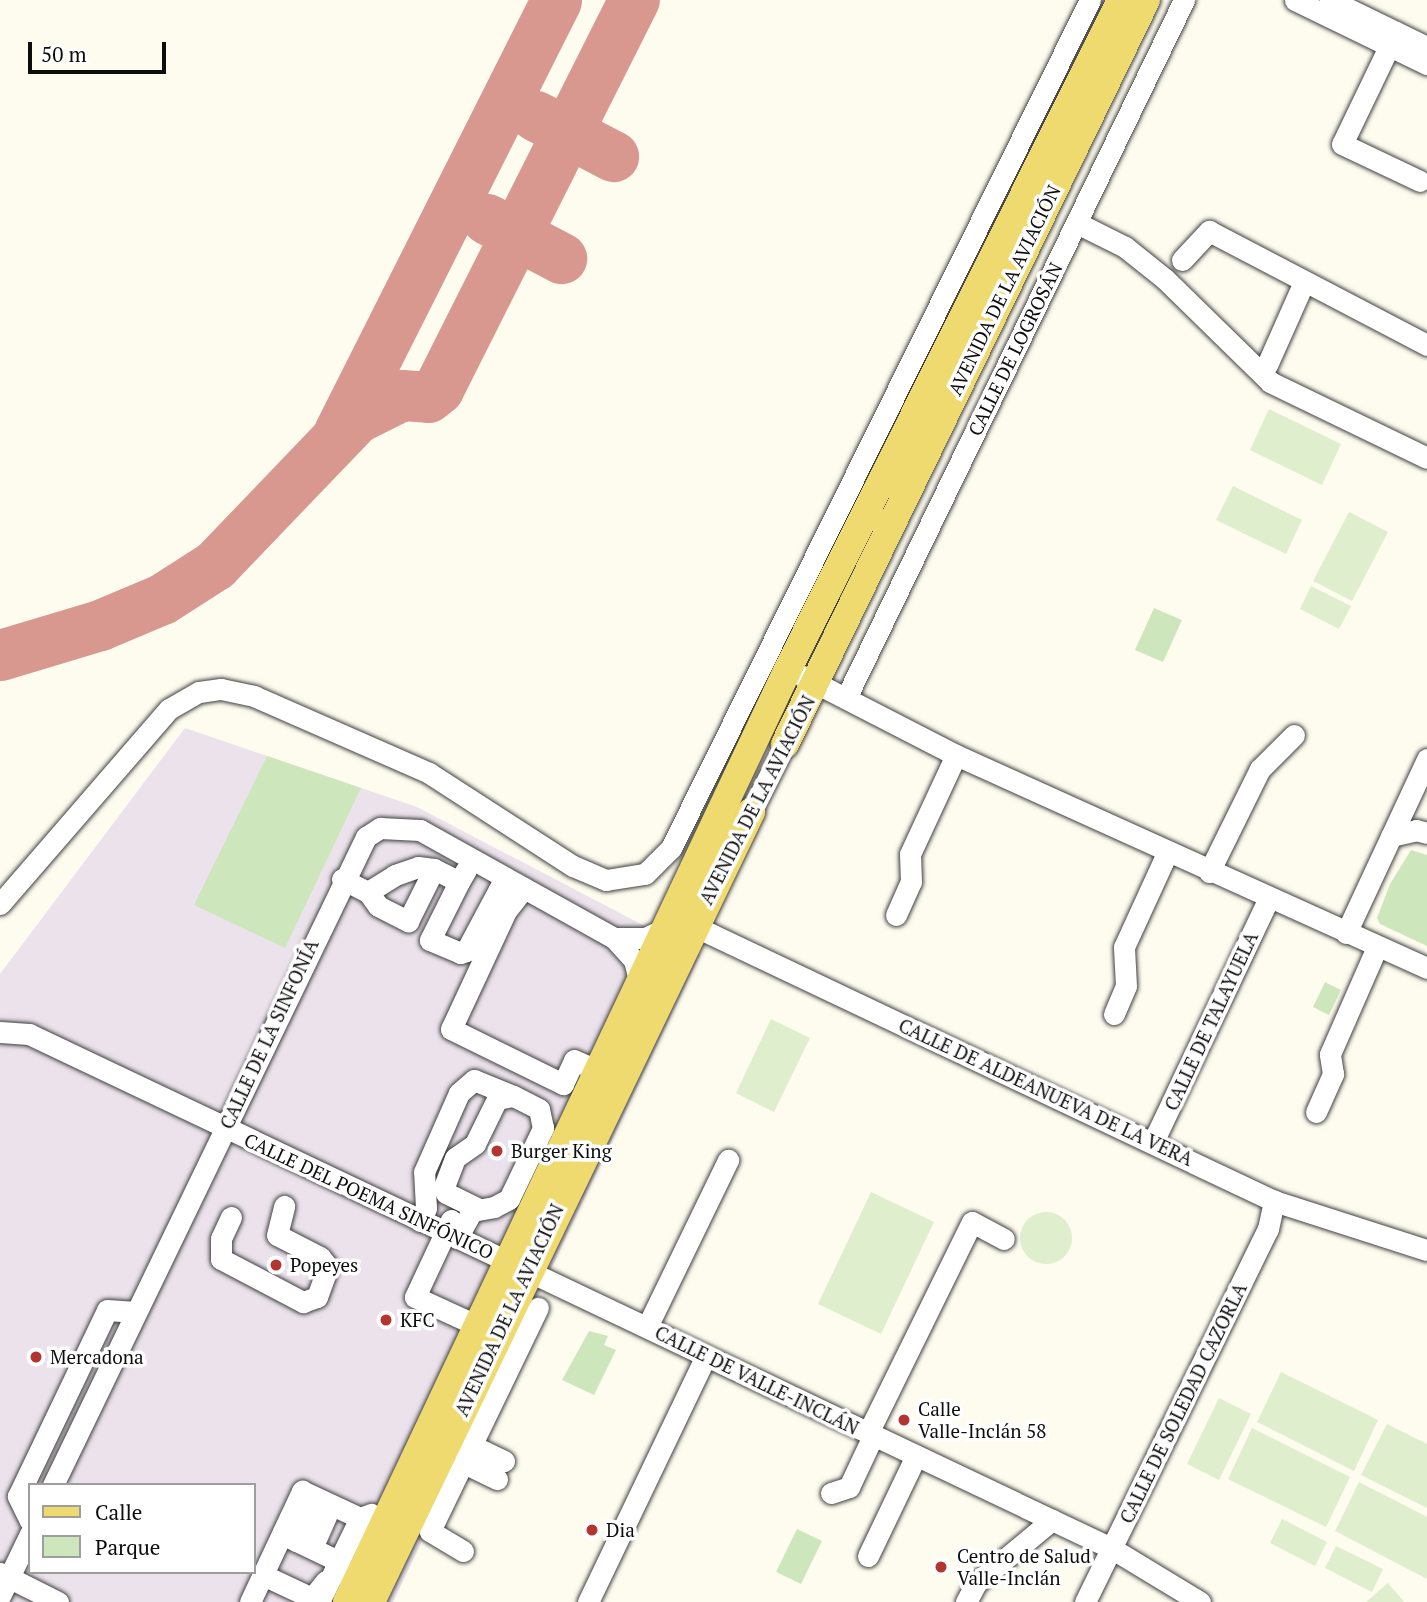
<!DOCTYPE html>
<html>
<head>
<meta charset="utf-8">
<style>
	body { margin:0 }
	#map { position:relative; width:1427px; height:1602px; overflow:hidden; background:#fefcef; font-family:"PT Serif",serif }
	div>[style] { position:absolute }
	.industrial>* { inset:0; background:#ebe2ec }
	.green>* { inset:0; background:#cee6bb }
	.pitch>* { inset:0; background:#dfeecc }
	.round { border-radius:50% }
	.taxiway>* { height:51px; margin:-25.5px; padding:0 25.5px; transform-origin:25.5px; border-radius:25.5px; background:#d89890 }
	.roads { filter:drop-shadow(0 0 2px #404040) drop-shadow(0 0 2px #404040) }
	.minor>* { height:21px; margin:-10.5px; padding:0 10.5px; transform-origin:10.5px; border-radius:10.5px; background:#fff }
	.major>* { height:28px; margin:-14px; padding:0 14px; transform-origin:14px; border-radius:14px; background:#eeda6f }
	.dots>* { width:19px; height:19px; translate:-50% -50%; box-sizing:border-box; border:4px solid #fff; border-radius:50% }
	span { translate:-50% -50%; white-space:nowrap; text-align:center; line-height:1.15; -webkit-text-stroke:7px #fff; paint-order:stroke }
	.street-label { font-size:19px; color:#0d0d0d }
	.poi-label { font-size:19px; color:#0d0d0d }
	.left { translate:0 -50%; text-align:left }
	.legend { position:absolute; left:28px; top:1483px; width:228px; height:91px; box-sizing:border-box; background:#fff; border:2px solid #9e9e9e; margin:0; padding:9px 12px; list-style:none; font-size:21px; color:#0d0d0d }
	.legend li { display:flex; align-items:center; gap:14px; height:35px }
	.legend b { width:35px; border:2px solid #9e9e9e }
	.scale { position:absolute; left:28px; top:42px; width:138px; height:32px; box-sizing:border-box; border:4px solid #0d0d0d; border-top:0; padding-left:9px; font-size:21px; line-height:24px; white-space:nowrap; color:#0d0d0d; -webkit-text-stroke:5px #fff; paint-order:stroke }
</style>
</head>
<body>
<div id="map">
	<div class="industrial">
		<i style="clip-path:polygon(evenodd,185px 728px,417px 807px,700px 955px,393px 1602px,0 1602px,0 974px,185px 728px,30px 1485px,254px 1485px,254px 1572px,30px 1572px,30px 1485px)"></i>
	</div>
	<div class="green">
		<i style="clip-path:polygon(1154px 608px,1182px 620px,1163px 662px,1135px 650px)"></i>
		<i style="clip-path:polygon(267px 756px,361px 788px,285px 948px,194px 905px)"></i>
		<i style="clip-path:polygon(1411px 850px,1427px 855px,1427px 946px,1380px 924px,1377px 918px,1390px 884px)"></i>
		<i style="clip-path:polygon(1325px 982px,1341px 990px,1329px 1015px,1313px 1007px)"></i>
		<i style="clip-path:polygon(589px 1331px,608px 1336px,604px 1345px,616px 1350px,594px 1395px,562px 1380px)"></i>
		<i style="clip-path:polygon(797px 1529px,822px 1541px,801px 1584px,776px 1572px)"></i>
	</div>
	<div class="pitch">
		<i style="clip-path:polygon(1269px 409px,1341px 444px,1322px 485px,1250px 450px)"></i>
		<i style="clip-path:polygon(1233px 486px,1302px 520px,1286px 554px,1216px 520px)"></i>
		<i style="clip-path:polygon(1349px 512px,1388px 532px,1352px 601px,1313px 581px)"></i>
		<i style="clip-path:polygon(1311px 586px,1351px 606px,1339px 629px,1300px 609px)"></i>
		<i style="clip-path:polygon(771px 1019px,810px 1038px,774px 1112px,736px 1093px)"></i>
		<i style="clip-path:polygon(871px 1192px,934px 1222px,881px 1334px,818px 1304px)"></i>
		<i class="round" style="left:1020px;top:1212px;width:52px;height:52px"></i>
		<i style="clip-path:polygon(1281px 1372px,1378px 1420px,1354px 1471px,1257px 1422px)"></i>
		<i style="clip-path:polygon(1219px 1398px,1251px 1414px,1219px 1480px,1187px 1464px)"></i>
		<i style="clip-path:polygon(1387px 1424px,1427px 1444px,1427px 1508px,1361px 1475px)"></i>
		<i style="clip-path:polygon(1252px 1428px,1350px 1477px,1326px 1527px,1228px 1479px)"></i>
		<i style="clip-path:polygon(1359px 1482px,1427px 1517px,1427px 1579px,1335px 1531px)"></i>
		<i style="clip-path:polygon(1282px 1519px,1327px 1542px,1315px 1566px,1270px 1543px)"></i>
		<i style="clip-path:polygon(1336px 1546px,1383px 1569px,1372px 1592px,1325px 1568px)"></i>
		<i style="clip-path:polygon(1388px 1583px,1404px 1602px,1366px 1602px)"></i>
	</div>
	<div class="taxiway">
		<i style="left:536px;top:116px;width:87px;rotate:27.5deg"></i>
		<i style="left:487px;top:219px;width:84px;rotate:27.8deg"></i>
		<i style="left:339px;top:432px;width:483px;rotate:-63.3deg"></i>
		<i style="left:0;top:655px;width:104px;rotate:-16.7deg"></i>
		<i style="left:100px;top:625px;width:67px;rotate:-22.8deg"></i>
		<i style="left:162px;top:599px;width:63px;rotate:-32.7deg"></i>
		<i style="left:215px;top:565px;width:204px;rotate:-46.2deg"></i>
		<i style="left:356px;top:418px;width:51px;rotate:-26.6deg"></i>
		<i style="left:402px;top:395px;width:26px;rotate:4deg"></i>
		<i style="left:428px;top:397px;width:13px;rotate:-39deg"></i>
		<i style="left:438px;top:389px;width:436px;rotate:-63.3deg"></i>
	</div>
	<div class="roads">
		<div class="minor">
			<i style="left:1295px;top:0;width:147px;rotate:25.9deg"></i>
			<i style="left:1330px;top:0;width:108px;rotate:25.9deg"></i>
			<i style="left:1396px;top:32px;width:124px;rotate:115.7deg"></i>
			<i style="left:1342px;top:144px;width:86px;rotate:25.4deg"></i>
			<i style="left:1077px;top:223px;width:54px;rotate:26.6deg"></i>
			<i style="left:1125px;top:247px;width:51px;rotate:38.7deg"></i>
			<i style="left:1165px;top:279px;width:147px;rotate:44.4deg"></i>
			<i style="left:1270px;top:382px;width:174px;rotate:25.8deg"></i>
			<i style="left:1182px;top:260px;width:40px;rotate:-47deg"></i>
			<i style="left:1209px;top:231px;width:246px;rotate:27.6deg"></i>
			<i style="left:1267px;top:365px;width:91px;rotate:-66deg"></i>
			<i style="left:802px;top:676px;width:173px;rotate:27.2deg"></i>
			<i style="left:956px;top:755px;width:517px;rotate:24.33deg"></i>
			<i style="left:846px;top:698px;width:776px;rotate:-64.16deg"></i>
			<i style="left:751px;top:812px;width:76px;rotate:-63.4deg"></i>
			<i style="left:1391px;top:836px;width:26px;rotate:-13deg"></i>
			<i style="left:1416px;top:830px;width:11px;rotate:15deg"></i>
			<i style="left:1209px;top:872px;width:115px;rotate:-63.7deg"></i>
			<i style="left:1260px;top:769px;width:48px;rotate:-45deg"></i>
			<i style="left:342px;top:879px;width:29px;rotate:27deg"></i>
			<i style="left:368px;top:892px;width:32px;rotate:-32deg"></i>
			<i style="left:395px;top:875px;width:24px;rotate:-19deg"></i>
			<i style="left:418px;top:867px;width:16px;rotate:7deg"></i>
			<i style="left:434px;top:869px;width:28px;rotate:27deg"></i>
			<i style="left:459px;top:882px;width:14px;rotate:-60deg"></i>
			<i style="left:459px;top:882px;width:65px;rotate:116.6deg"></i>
			<i style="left:430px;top:940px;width:33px;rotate:23deg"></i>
			<i style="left:460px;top:953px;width:6px;rotate:-18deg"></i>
			<i style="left:466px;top:951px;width:83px;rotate:-61.9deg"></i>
			<i style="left:524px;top:888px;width:29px;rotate:128deg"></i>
			<i style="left:506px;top:911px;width:130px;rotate:115deg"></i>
			<i style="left:451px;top:1029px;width:125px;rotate:26.2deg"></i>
			<i style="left:563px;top:1084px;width:26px;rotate:-65deg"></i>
			<i style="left:574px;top:1060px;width:30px;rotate:24deg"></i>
			<i style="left:368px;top:892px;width:17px;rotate:54deg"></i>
			<i style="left:378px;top:906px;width:34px;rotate:27deg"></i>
			<i style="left:408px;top:921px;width:58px;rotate:-63.4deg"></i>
			<i style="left:0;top:904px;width:258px;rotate:-49.1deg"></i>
			<i style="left:169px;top:709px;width:34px;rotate:-30deg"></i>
			<i style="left:199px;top:692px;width:22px;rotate:-8deg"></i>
			<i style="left:221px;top:689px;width:34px;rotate:12deg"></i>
			<i style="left:254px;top:696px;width:191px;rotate:23.7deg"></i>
			<i style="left:429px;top:773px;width:171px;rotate:32.9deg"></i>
			<i style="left:573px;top:866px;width:36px;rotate:23deg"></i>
			<i style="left:606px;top:880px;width:39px;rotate:-9deg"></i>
			<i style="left:645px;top:874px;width:37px;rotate:-45deg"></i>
			<i style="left:671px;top:848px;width:946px;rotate:-63.71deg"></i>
			<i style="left:896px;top:915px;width:36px;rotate:-66deg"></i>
			<i style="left:911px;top:882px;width:28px;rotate:-92deg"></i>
			<i style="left:910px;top:854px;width:109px;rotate:-65.1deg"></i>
			<i style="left:1346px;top:933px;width:192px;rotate:-65deg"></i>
			<i style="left:614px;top:938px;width:31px"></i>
			<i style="left:645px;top:938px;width:26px;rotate:-25deg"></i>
			<i style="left:669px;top:927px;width:25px;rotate:-2deg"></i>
			<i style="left:694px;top:926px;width:642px;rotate:25.37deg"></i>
			<i style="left:1274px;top:1201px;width:161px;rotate:17.8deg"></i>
			<i style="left:1114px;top:1014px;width:30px;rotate:-67deg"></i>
			<i style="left:1126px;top:986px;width:39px;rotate:-93deg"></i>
			<i style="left:1124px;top:947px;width:103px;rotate:-65.4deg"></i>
			<i style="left:0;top:1032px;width:29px;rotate:4deg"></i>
			<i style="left:29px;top:1034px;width:1198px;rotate:25.41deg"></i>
			<i style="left:1111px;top:1548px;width:104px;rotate:31.2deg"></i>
			<i style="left:1316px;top:1112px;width:42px;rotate:-65.9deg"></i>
			<i style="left:1333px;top:1074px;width:20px;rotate:-99deg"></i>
			<i style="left:1330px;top:1054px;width:117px;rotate:-66.3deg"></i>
			<i style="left:1153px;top:1142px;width:268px;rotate:-64.6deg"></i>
			<i style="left:231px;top:1217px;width:23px;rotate:115deg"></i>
			<i style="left:221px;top:1238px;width:21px;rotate:90deg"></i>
			<i style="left:221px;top:1259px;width:93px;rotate:27.7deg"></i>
			<i style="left:303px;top:1302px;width:15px;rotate:-20deg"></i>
			<i style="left:317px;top:1297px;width:32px;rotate:-70deg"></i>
			<i style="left:328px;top:1267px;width:13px;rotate:-129deg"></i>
			<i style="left:320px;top:1257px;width:48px;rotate:-152.9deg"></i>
			<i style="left:277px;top:1235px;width:30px;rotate:-76deg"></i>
			<i style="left:451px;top:1220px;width:85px;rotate:115.1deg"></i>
			<i style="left:415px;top:1297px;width:69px;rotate:24.7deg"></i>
			<i style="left:420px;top:1221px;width:14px;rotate:-65deg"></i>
			<i style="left:426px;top:1208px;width:36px;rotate:-93deg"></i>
			<i style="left:424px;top:1172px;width:86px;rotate:-66.1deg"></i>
			<i style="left:459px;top:1093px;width:20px;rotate:-41deg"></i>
			<i style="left:474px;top:1080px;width:42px;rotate:22.3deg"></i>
			<i style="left:457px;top:1238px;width:31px;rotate:-61deg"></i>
			<i style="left:472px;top:1211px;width:22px;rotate:-10deg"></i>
			<i style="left:494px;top:1207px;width:17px;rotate:-28deg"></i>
			<i style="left:509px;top:1199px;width:79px;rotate:-64.4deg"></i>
			<i style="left:543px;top:1128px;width:19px;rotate:-102deg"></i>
			<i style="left:539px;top:1109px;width:29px;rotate:-153deg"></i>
			<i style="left:513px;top:1096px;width:16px;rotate:169deg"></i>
			<i style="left:497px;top:1099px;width:50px;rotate:116.1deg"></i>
			<i style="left:475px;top:1144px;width:24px;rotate:145deg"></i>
			<i style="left:455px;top:1158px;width:31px;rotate:111deg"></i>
			<i style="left:444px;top:1187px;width:6px;rotate:72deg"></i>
			<i style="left:446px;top:1193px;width:37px;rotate:26deg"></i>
			<i style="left:647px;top:1327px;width:186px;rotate:-64.1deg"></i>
			<i style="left:868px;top:1433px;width:235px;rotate:-63.8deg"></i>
			<i style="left:972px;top:1222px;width:36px;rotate:28deg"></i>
			<i style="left:458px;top:1439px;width:51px;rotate:25.6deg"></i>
			<i style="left:462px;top:1462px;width:39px;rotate:26deg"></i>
			<i style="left:53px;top:1485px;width:720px;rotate:-64.22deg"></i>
			<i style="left:366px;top:837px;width:17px;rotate:-33deg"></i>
			<i style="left:380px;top:828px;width:40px;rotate:2.9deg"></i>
			<i style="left:420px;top:830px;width:222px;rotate:29.1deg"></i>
			<i style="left:614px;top:938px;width:30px;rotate:48deg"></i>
			<i style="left:634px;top:960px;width:29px;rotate:76deg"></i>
			<i style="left:831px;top:1493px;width:19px;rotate:-18deg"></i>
			<i style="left:849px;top:1487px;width:56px;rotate:-64.8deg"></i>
			<i style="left:30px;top:1521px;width:28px;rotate:-116deg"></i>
			<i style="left:18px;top:1496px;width:206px;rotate:-64.4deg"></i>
			<i style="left:107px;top:1310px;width:29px;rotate:4deg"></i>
			<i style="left:282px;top:1534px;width:62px;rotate:25.7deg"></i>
			<i style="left:338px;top:1561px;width:13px;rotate:67deg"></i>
			<i style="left:296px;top:1541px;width:47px;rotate:-65.1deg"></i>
			<i style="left:312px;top:1548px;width:47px;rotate:-66.2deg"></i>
			<i style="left:463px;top:1551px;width:39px;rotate:-149deg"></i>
			<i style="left:430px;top:1531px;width:248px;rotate:-64.2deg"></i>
			<i style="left:868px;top:1556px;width:111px;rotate:-64.4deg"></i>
			<i style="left:0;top:1573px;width:65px;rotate:26.6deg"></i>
			<i style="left:263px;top:1575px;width:54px;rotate:25.1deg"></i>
			<i style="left:312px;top:1598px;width:22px;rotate:-51deg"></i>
			<i style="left:0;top:1596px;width:69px;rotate:-64.2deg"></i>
			<i style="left:250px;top:1602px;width:123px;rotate:-64.9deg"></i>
			<i style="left:302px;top:1491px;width:64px;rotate:25deg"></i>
			<i style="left:319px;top:1602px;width:93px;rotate:-64deg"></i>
			<i style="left:360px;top:1518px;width:12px;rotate:-20deg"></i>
			<i style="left:588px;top:1602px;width:273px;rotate:-64.4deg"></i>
			<i style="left:966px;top:1602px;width:21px;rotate:-62deg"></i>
			<i style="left:976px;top:1583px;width:99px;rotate:-39.7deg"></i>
			<i style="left:1085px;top:1602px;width:415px;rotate:-63.9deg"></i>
			<i style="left:1268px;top:1229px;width:29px;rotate:-78deg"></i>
		</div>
		<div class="major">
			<i style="left:785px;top:744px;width:827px;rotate:-64.12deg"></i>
			<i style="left:347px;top:1602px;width:1032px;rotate:-64.7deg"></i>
			<i style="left:788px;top:669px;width:747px;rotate:-63.54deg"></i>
			<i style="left:371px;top:1602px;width:877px;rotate:-64.31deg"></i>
		</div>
	</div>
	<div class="dots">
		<i style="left:497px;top:1151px;background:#b33530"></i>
		<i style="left:276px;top:1265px;background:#b33530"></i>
		<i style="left:386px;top:1320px;background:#b33530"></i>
		<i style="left:36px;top:1357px;background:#b33530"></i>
		<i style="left:904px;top:1420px;background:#b33530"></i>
		<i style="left:592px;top:1530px;background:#b33530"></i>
		<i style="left:941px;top:1567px;background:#b33530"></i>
	</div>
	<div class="street-label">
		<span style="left:1004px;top:290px;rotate:-64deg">AVENIDA DE LA AVIACIÓN</span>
		<span style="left:1015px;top:349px;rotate:-64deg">CALLE DE LOGROSÁN</span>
		<span style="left:757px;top:800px;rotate:-63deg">AVENIDA DE LA AVIACIÓN</span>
		<span style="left:1211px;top:1021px;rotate:-65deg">CALLE DE TALAYUELA</span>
		<span style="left:269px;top:1034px;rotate:-65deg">CALLE DE LA SINFONÍA</span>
		<span style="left:1046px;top:1092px;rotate:25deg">CALLE DE ALDEANUEVA DE LA VERA</span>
		<span style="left:369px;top:1196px;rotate:25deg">CALLE DEL POEMA SINFÓNICO</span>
		<span style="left:509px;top:1310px;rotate:-65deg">AVENIDA DE LA AVIACIÓN</span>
		<span style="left:757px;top:1380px;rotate:26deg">CALLE DE VALLE-INCLÁN</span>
		<span style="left:1183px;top:1403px;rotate:-64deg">CALLE DE SOLEDAD CAZORLA</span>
	</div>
	<div class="poi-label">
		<span class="left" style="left:511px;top:1151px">Burger King</span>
		<span class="left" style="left:290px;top:1265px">Popeyes</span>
		<span class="left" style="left:400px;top:1320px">KFC</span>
		<span class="left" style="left:50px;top:1357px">Mercadona</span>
		<span class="left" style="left:918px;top:1420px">Calle<br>Valle-Inclán 58</span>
		<span class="left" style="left:606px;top:1530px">Dia</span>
		<span class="left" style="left:957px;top:1567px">Centro de Salud<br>Valle-Inclán</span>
	</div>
	<ul class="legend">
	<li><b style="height:9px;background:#eeda6f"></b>Calle</li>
	<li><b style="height:19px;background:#cee6bb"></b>Parque</li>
	</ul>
	<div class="scale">50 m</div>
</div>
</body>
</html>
